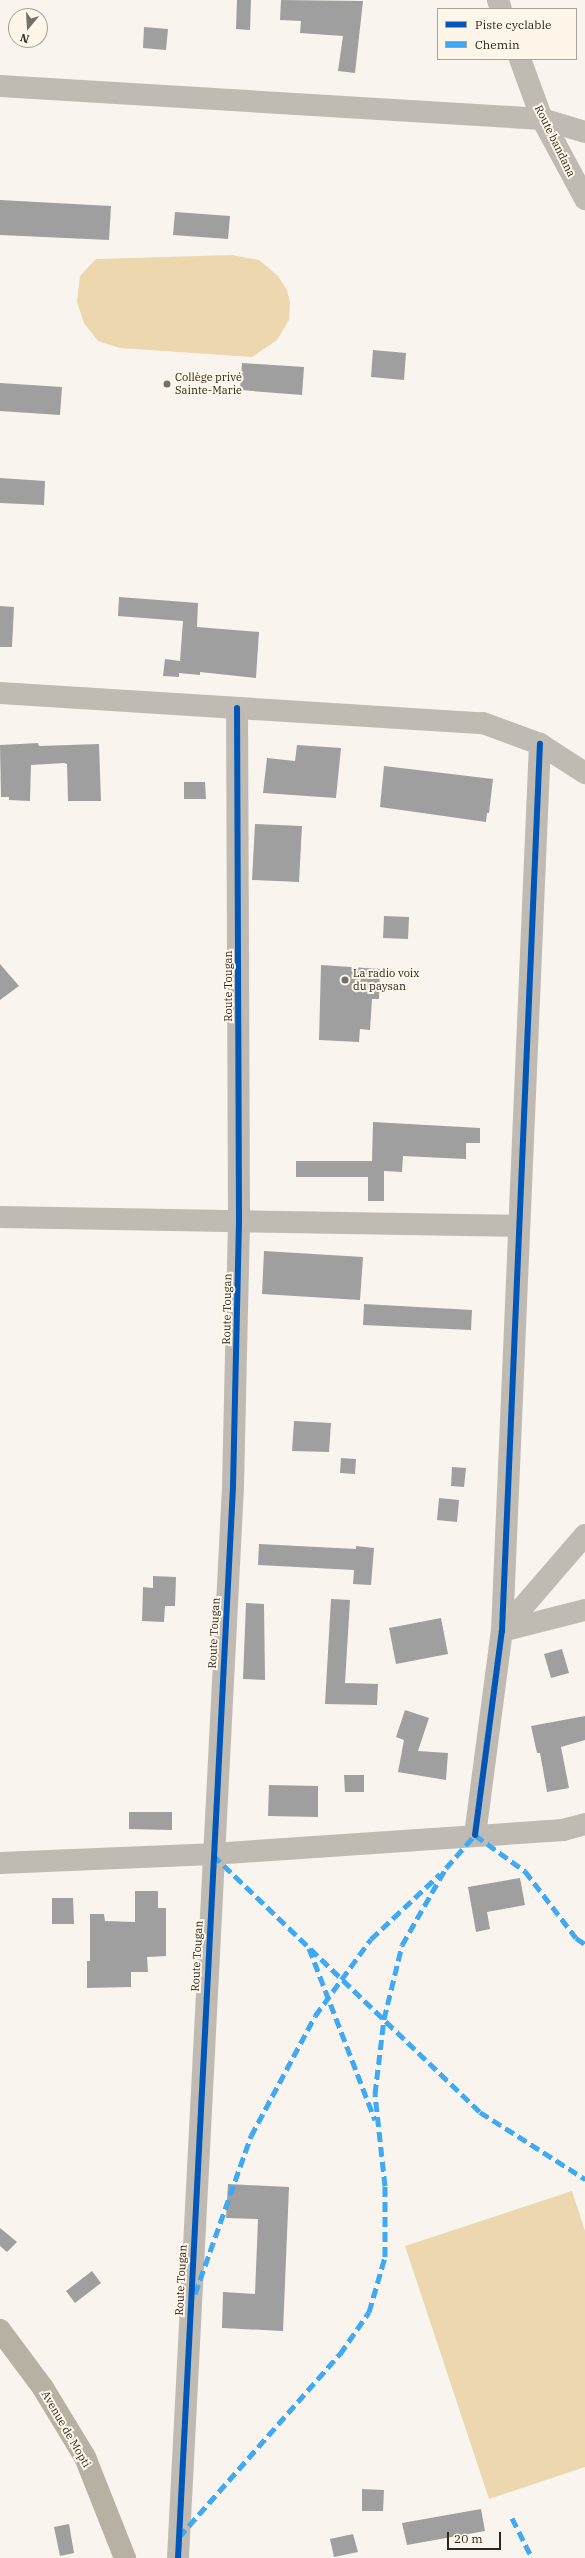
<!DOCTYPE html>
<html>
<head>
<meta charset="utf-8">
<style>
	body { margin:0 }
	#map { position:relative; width:585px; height:2558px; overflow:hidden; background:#f9f5ee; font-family:"IBM Plex Serif",serif }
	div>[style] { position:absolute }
	.green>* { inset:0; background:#edd7af }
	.building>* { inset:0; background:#a09fa0 }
	.minor>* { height:22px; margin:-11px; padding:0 11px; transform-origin:11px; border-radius:11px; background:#bfbab2 }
	.major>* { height:22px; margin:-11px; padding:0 11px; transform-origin:11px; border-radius:11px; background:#b7b1a4 }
	.quiet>* { height:5px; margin-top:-2.5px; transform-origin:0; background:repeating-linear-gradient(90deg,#3fa9f5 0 10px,transparent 0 15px) }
	.cycleway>* { height:6px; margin:-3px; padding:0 3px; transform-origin:3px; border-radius:3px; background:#0057b8 }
	.dots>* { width:11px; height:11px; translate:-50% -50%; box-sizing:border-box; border:2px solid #fef6e9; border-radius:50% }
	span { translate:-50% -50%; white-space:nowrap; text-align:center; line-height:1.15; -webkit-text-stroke:4px #fef6e9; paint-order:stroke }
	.street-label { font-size:11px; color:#2c271f }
	.poi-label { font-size:11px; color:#2c271f }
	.left { translate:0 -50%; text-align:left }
	.legend { position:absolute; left:437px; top:8px; width:140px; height:52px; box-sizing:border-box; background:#fef6e9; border:1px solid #aaa398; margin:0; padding:5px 7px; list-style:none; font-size:12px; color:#2c271f }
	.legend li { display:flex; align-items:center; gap:8px; height:20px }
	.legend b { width:20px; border:1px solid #aaa398 }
	.north { position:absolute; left:8px; top:8px; width:40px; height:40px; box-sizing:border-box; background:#fef6e9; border:1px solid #aaa398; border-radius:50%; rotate:198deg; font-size:11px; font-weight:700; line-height:16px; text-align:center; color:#2c271f }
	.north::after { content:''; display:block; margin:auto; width:14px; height:18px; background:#746f67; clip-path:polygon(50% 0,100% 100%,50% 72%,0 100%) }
	.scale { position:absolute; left:447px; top:2532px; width:54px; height:18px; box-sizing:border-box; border:2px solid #2c271f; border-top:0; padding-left:5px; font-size:12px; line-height:14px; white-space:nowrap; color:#2c271f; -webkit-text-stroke:3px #fef6e9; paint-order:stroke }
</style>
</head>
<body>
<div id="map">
	<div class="green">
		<i style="clip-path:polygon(232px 255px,259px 260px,278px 276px,287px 290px,290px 303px,289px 320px,277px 340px,252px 357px,120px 348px,98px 341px,84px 323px,77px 302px,80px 276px,96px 259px)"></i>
		<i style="clip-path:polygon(572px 2191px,585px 2231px,585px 2467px,489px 2499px,405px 2246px)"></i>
	</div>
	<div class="building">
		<i style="clip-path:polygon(237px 0,251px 0,250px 30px,236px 29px)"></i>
		<i style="clip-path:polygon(281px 0,363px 1px,355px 73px,338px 71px,343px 36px,300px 33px,301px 21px,280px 20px)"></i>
		<i style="clip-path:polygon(144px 27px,168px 29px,166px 50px,143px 48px)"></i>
		<i style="clip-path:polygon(0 200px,111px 206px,109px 240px,0 235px)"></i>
		<i style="clip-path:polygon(175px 212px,230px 216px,228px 239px,173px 235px)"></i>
		<i style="clip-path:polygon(373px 350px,406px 353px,404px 380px,371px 377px)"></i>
		<i style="clip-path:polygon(242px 363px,304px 367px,302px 395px,240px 390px)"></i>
		<i style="clip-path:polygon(0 383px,62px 387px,60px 415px,0 411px)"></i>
		<i style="clip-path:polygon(0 478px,45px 481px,44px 505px,0 503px)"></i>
		<i style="clip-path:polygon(119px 597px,198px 603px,197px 627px,259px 632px,256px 678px,200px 672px,200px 675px,179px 673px,179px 677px,163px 676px,165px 659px,180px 661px,183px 621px,118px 616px)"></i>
		<i style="clip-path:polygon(0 606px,14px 607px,12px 647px,0 647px)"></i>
		<i style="clip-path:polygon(38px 743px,39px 746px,99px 744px,101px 801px,68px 801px,67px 764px,64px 763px,31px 765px,30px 801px,9px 800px,9px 797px,1px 797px,0 745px)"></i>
		<i style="clip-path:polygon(297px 745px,341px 748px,336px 798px,263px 793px,267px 758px,295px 761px)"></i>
		<i style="clip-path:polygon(384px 766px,493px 779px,489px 813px,487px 813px,486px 822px,380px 807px)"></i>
		<i style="clip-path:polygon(184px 782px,205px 782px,206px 799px,184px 799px)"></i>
		<i style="clip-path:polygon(255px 824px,302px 826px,299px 882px,252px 880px)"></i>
		<i style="clip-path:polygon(384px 916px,409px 917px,408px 939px,383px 938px)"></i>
		<i style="clip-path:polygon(0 964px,19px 986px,0 1000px)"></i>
		<i style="clip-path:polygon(321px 965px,380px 969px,379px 999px,372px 999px,370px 1030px,360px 1029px,359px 1042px,319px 1040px)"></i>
		<i style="clip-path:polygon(373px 1122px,480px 1128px,480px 1143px,466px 1143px,466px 1159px,403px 1156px,402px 1172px,384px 1171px,384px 1201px,368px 1201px,368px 1177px,296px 1177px,296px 1161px,372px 1161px)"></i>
		<i style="clip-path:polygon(264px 1251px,363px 1257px,360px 1300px,262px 1294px)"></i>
		<i style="clip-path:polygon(364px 1304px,472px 1310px,471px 1330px,363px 1325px)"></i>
		<i style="clip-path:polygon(294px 1421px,331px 1423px,329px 1452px,292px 1451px)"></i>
		<i style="clip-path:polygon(341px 1458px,356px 1459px,355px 1474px,340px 1473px)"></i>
		<i style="clip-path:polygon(452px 1467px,466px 1468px,464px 1487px,451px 1486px)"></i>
		<i style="clip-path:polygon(439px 1498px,459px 1500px,457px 1522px,437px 1520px)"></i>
		<i style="clip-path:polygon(259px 1544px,356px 1549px,356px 1546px,374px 1548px,371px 1585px,353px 1584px,354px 1570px,258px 1565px)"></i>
		<i style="clip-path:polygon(153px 1576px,176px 1577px,175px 1606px,165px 1606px,164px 1622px,142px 1621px,143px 1587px,153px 1588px)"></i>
		<i style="clip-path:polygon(331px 1599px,350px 1600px,345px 1683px,378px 1684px,377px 1705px,325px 1704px)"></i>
		<i style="clip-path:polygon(246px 1603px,264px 1604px,265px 1680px,243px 1679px)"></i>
		<i style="clip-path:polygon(441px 1618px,448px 1654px,396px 1664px,389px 1628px)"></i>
		<i style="clip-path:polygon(562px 1649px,569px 1673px,551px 1678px,544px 1654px)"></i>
		<i style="clip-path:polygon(405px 1710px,429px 1718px,418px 1751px,448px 1753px,446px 1780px,398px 1772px,404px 1740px,396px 1737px)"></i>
		<i style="clip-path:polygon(585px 1716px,585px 1740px,561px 1747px,569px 1788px,547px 1792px,540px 1753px,537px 1753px,531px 1726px)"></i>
		<i style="clip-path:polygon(344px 1775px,364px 1775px,364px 1792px,345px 1792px)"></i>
		<i style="clip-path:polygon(269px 1785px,318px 1786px,318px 1817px,268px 1816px)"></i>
		<i style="clip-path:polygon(129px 1812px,172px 1812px,172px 1830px,129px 1829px)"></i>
		<i style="clip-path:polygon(520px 1878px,525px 1905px,487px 1912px,490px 1929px,476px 1932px,468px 1887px)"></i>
		<i style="clip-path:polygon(135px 1891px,158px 1891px,158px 1908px,166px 1908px,166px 1956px,147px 1957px,148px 1972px,131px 1972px,131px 1987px,87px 1988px,87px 1961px,90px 1961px,90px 1914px,104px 1914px,105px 1921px,135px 1922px)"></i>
		<i style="clip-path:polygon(52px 1898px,73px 1898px,74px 1924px,52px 1924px)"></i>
		<i style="clip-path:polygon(228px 2184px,289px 2187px,283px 2331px,222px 2328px,223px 2292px,255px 2294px,258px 2219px,226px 2218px)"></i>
		<i style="clip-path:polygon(0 2228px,17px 2242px,7px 2252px,0 2246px)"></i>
		<i style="clip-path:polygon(92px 2271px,101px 2283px,75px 2303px,66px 2291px)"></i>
		<i style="clip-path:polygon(362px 2489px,384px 2490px,383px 2511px,362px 2511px)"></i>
		<i style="clip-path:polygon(481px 2509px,485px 2531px,407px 2545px,402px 2523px)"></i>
		<i style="clip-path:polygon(69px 2524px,74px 2553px,60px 2556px,54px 2527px)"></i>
		<i style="clip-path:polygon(353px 2534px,358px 2552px,334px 2557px,330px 2539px)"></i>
	</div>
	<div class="minor">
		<i style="left:498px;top:0;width:9px;rotate:72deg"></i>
		<i style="left:520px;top:59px;width:64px;rotate:69.9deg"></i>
		<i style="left:542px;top:119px;width:91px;rotate:61.7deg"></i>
		<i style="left:0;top:86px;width:543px;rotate:3.48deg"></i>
		<i style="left:542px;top:119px;width:45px;rotate:16.8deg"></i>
		<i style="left:0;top:693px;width:484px;rotate:3.6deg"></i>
		<i style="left:483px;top:723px;width:61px;rotate:20.2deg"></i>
		<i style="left:540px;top:744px;width:54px;rotate:32.8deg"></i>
		<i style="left:0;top:1217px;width:519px;rotate:0.99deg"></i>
		<i style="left:585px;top:1535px;width:127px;rotate:130.8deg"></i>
		<i style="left:502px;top:1631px;width:86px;rotate:-14.2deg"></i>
		<i style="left:475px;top:1835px;width:206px;rotate:-82.5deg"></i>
		<i style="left:502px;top:1631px;width:888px;rotate:-87.55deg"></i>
		<i style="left:0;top:1863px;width:212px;rotate:-2.4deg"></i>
		<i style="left:212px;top:1854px;width:352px;rotate:-3.9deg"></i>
		<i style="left:563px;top:1830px;width:23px;rotate:-15deg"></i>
		<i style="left:178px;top:2558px;width:1073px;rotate:-87.06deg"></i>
		<i style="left:233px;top:1486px;width:266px;rotate:-88.7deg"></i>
		<i style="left:239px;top:1220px;width:512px;rotate:-90.22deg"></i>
	</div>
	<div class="major">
		<i style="left:0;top:2330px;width:72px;rotate:53.4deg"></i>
		<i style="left:43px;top:2388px;width:81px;rotate:58.7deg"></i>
		<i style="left:85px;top:2457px;width:109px;rotate:68.4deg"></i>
	</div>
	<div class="quiet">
		<i style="left:213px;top:1855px;width:371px;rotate:43.9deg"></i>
		<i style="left:480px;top:2112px;width:125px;rotate:32.5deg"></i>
		<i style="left:309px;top:1948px;width:184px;rotate:69deg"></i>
		<i style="left:195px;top:2294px;width:168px;rotate:-70.5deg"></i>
		<i style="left:251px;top:2136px;width:136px;rotate:-61.9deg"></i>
		<i style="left:315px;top:2016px;width:95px;rotate:-54deg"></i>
		<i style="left:371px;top:1939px;width:95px;rotate:-43.3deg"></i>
		<i style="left:512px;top:2518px;width:45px;rotate:63.4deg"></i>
		<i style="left:179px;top:2537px;width:244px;rotate:-48.7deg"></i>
		<i style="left:340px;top:2354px;width:51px;rotate:-55.4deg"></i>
		<i style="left:369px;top:2312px;width:57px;rotate:-73.8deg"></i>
		<i style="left:385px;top:2257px;width:71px;rotate:-90deg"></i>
		<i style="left:385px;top:2186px;width:93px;rotate:-96.2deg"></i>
		<i style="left:375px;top:2094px;width:76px;rotate:-83.2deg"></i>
		<i style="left:384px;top:2019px;width:76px;rotate:-76.3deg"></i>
		<i style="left:402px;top:1945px;width:89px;rotate:-60.3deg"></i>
		<i style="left:446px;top:1868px;width:44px;rotate:-48.7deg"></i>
		<i style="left:475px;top:1835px;width:62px;rotate:35.8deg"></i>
		<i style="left:525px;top:1871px;width:84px;rotate:52.7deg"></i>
		<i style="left:576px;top:1938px;width:11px;rotate:34deg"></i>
	</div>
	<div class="cycleway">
		<i style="left:475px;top:1835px;width:206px;rotate:-82.5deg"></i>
		<i style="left:502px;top:1631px;width:888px;rotate:-87.55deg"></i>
		<i style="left:178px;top:2558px;width:1073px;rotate:-87.06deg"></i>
		<i style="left:233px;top:1486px;width:266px;rotate:-88.7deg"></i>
		<i style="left:239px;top:1220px;width:512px;rotate:-90.22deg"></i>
	</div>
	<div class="dots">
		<i style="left:167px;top:384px;background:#746f67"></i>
		<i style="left:345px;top:980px;background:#746f67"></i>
	</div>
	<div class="street-label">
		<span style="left:555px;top:141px;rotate:64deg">Route bandana</span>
		<span style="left:228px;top:986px;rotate:-90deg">Route Tougan</span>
		<span style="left:227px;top:1309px;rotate:-89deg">Route Tougan</span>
		<span style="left:214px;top:1633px;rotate:-87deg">Route Tougan</span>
		<span style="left:197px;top:1956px;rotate:-87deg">Route Tougan</span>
		<span style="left:181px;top:2280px;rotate:-87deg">Route Tougan</span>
		<span style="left:66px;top:2429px;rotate:60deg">Avenue de Mopti</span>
	</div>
	<div class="poi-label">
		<span class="left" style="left:175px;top:384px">Collège privé<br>Sainte-Marie</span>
		<span class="left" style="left:353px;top:980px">La radio voix<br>du paysan</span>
	</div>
	<ul class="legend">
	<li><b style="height:5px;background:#0057b8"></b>Piste cyclable</li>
	<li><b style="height:5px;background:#3fa9f5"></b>Chemin</li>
	</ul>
	<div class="north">N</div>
	<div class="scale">20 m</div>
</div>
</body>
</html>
